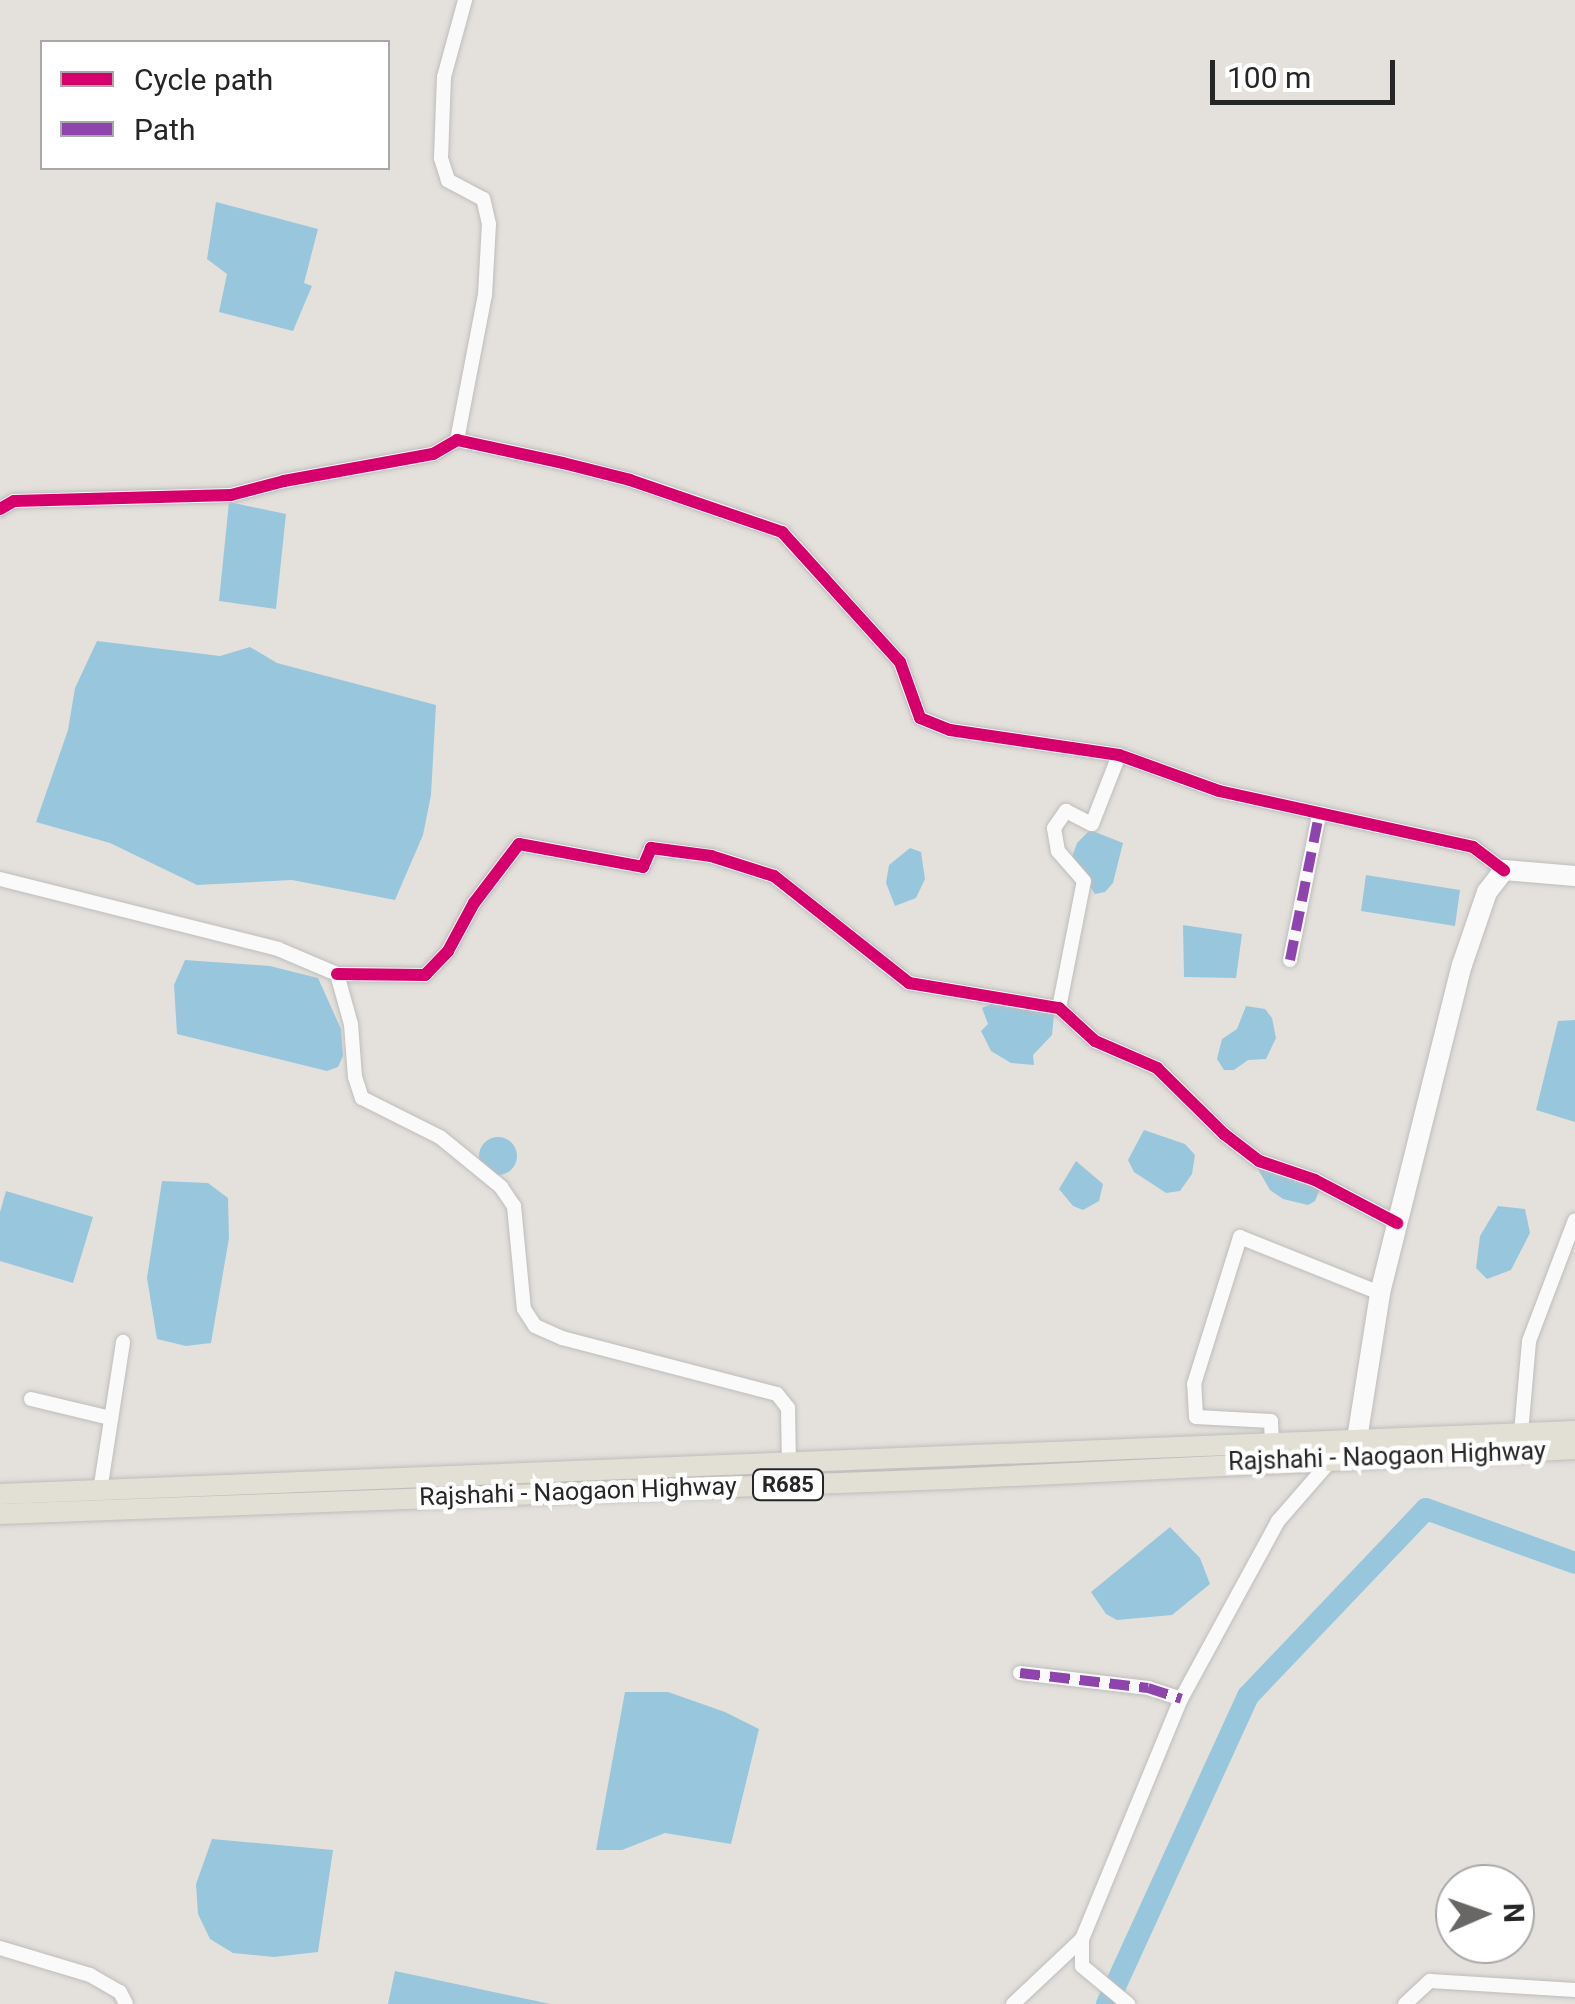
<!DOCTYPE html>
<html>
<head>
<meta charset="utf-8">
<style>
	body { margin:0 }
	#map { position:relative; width:1575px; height:2004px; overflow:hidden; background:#e4e1dc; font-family:Roboto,sans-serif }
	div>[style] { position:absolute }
	.water>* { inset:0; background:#98c7dd }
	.round { border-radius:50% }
	.river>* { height:22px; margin:-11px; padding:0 11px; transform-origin:11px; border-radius:11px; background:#98c7dd }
	.roads { filter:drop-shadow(0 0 2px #bebdbd) drop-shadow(0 0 2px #bebdbd) }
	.minor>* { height:14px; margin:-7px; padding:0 7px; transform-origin:7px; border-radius:7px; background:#fbfafa }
	.secondary>* { height:20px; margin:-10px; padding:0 10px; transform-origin:10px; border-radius:10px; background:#fbfafa }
	.primary>* { height:20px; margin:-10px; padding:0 10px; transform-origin:10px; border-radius:10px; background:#e2e0d4 }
	.quiet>* { height:10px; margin-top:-5px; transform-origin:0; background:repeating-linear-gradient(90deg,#8e44ad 0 20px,transparent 0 30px) }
	.cycleway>* { height:12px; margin:-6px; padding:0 6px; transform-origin:6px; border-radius:6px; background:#d6006c }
	span { translate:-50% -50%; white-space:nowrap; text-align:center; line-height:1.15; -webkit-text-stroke:9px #fff; paint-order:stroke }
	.shield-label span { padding:2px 8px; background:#fff; border:2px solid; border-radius:8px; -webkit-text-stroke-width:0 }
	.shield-label { font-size:22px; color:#262626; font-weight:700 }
	.street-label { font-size:25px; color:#262626 }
	.legend { position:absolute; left:40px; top:40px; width:350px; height:130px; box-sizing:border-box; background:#fff; border:2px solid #a8a8a8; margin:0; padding:12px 18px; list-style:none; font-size:30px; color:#262626 }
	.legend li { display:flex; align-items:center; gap:20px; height:50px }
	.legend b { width:50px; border:2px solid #a8a8a8 }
	.north { position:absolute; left:1435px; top:1864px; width:100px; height:100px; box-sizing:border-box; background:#fff; border:2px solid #a8a8a8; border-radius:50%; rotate:88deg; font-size:28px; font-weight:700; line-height:40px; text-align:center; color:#262626 }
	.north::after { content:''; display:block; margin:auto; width:35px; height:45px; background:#686766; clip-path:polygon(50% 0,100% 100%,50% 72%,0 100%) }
	.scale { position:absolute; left:1210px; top:60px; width:185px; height:45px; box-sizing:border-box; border:5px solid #262626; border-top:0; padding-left:12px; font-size:30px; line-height:35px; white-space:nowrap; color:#262626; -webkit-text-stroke:8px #fff; paint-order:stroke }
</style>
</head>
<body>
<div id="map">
	<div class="water">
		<i style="clip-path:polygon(216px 202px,318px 229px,304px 283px,312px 286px,293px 331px,219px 312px,227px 274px,207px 259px)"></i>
		<i style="clip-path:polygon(229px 502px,286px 514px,276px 609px,219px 601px)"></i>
		<i style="clip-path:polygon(97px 641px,220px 656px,250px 647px,277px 663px,436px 705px,431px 795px,423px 835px,395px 900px,292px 880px,197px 885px,110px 843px,36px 822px,68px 730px,75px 688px)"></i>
		<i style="clip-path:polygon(1090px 830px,1123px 843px,1113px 883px,1105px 892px,1095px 894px,1071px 860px,1077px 843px)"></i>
		<i style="clip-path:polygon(910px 848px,921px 852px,925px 879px,916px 898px,895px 906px,886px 883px,889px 865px)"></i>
		<i style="clip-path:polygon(1366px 875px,1460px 890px,1455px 926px,1361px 911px)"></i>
		<i style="clip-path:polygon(1183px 925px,1242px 934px,1236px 978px,1184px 977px)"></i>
		<i style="clip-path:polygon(185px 960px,270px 966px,318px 978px,341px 1029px,343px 1056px,338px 1067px,327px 1071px,177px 1034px,174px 985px)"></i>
		<i style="clip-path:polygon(991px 1004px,1054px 1014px,1052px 1035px,1033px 1055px,1034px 1065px,1011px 1063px,991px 1051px,981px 1031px,988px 1024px,982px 1008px)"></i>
		<i style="clip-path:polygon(1246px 1006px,1265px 1009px,1272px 1018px,1276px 1038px,1266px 1059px,1248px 1060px,1234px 1070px,1224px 1070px,1217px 1059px,1222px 1039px,1237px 1029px)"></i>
		<i style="clip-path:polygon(1575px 1020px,1575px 1122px,1536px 1110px,1558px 1021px)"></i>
		<i style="clip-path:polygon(1144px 1130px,1185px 1144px,1195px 1155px,1192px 1174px,1180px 1191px,1166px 1193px,1134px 1172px,1128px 1160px)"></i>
		<i class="round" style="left:479px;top:1137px;width:38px;height:38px"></i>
		<i style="clip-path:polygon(1076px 1161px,1103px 1184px,1099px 1201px,1083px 1210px,1073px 1206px,1059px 1189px)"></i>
		<i style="clip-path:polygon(1255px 1164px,1320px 1189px,1315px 1201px,1308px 1205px,1283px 1199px,1270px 1190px)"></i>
		<i style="clip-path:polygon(162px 1181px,208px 1183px,228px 1198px,229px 1238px,211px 1343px,186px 1346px,157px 1339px,147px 1278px)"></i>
		<i style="clip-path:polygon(6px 1191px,93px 1217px,73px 1283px,0 1261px,0 1212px)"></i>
		<i style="clip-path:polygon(1498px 1206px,1525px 1209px,1530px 1233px,1511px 1270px,1487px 1279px,1476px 1268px,1480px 1236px)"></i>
		<i style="clip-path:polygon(1170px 1527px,1200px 1558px,1210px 1584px,1172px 1615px,1117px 1620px,1106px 1614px,1091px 1592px)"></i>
		<i style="clip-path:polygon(625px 1692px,668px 1692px,725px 1712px,759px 1729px,731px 1844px,665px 1833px,622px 1850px,596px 1850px)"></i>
		<i style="clip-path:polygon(212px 1839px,333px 1850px,318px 1952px,274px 1957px,233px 1953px,210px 1939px,198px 1914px,196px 1884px)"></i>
		<i style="clip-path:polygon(395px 1971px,550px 2004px,388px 2004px)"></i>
	</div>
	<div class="river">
		<i style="left:1107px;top:2004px;width:339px;rotate:-65.4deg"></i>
		<i style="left:1248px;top:1696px;width:258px;rotate:-46.4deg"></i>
		<i style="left:1426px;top:1509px;width:158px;rotate:19.9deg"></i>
	</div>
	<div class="roads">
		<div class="minor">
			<i style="left:457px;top:440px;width:148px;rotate:-79.1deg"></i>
			<i style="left:485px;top:295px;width:71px;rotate:-86.8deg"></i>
			<i style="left:489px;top:224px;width:26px;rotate:-103deg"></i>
			<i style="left:483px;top:199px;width:40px;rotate:-152deg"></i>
			<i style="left:448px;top:180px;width:23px;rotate:-108deg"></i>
			<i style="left:441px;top:158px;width:81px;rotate:-87.9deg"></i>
			<i style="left:444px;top:77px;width:80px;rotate:-74.7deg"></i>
			<i style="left:0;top:509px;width:16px;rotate:-30deg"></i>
			<i style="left:14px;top:501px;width:217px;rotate:-1.6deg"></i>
			<i style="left:231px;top:495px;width:55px;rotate:-14.8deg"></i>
			<i style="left:284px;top:481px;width:151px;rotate:-10.3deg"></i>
			<i style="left:433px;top:454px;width:28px;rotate:-30deg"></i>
			<i style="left:457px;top:440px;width:108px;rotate:12.2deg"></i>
			<i style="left:563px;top:463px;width:69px;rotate:14.2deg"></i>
			<i style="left:630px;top:480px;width:161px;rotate:18.9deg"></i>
			<i style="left:782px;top:532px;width:176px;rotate:47.8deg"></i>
			<i style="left:900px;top:662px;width:59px;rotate:70.3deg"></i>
			<i style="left:920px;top:718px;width:32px;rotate:22deg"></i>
			<i style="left:950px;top:730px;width:171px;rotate:8.4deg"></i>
			<i style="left:1119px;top:755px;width:106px;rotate:19.8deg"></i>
			<i style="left:1219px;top:791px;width:260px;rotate:12.4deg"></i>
			<i style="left:1473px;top:847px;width:39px;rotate:37deg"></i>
			<i style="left:0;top:879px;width:287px;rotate:14.1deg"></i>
			<i style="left:278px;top:949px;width:64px;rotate:23deg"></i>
			<i style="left:337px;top:974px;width:52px;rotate:74.4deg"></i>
			<i style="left:351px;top:1024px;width:53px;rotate:85.7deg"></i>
			<i style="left:355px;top:1077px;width:22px;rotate:72deg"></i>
			<i style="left:362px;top:1098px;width:87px;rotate:26.6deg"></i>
			<i style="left:440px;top:1137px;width:79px;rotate:39.3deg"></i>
			<i style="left:501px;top:1187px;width:23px;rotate:56deg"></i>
			<i style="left:514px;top:1206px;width:103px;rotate:84.5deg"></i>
			<i style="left:524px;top:1309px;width:20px;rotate:57deg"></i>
			<i style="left:535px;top:1326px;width:30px;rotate:24deg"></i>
			<i style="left:562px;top:1338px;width:222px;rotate:14.6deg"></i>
			<i style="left:777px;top:1394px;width:18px;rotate:52deg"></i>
			<i style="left:788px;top:1408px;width:57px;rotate:89deg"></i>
			<i style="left:1290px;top:960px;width:148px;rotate:-78.7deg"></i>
			<i style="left:337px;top:974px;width:88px;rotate:0.7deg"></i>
			<i style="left:425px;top:975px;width:33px;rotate:-46deg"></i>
			<i style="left:448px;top:951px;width:55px;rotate:-61.6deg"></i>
			<i style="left:474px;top:903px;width:74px;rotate:-52.7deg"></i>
			<i style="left:519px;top:844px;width:126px;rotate:10.5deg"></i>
			<i style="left:643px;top:867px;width:21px;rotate:-67deg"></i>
			<i style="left:651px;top:848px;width:61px;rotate:7.6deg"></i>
			<i style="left:711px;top:856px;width:66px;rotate:17.6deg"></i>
			<i style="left:774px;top:876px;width:172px;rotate:38.4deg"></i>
			<i style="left:909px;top:983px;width:152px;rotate:9.5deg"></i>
			<i style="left:1059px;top:1008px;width:49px;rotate:42.5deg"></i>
			<i style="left:1095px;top:1041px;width:68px;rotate:23.5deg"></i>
			<i style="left:1157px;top:1068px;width:94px;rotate:44.6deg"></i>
			<i style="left:1224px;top:1134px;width:44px;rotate:37.6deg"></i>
			<i style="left:1259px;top:1161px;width:59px;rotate:18.7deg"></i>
			<i style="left:1315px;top:1180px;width:93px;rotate:27.7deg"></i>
			<i style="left:1059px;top:1008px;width:129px;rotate:-78.9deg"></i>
			<i style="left:1084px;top:881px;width:40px;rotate:-131deg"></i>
			<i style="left:1058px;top:851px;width:23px;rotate:-100deg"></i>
			<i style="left:1054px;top:828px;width:21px;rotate:-55deg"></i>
			<i style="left:1066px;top:811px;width:29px;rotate:27deg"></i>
			<i style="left:1092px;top:824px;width:74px;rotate:-68.6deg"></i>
			<i style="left:31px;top:1399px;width:81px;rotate:13.5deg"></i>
			<i style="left:1521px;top:1433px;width:92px;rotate:-85deg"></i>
			<i style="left:1529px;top:1341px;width:129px;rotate:-69.2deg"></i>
			<i style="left:1272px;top:1442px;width:21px;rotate:-93deg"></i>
			<i style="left:1271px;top:1421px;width:75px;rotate:-176.9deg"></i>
			<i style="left:1196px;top:1417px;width:33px;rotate:-93deg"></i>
			<i style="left:1194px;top:1384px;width:154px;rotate:-72.6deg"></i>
			<i style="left:1240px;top:1237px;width:151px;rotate:21.8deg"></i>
			<i style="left:100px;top:1491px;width:151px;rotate:-81.2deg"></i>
			<i style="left:1020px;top:1673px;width:129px;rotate:6.7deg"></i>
			<i style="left:1148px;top:1688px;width:35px;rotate:18deg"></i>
			<i style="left:1082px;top:1939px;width:27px;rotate:90deg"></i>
			<i style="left:1082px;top:1966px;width:60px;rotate:39.6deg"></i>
			<i style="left:0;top:1948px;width:94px;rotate:16.7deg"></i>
			<i style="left:90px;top:1975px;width:34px;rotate:30deg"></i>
			<i style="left:120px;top:1992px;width:13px;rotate:63deg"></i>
			<i style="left:1013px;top:2004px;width:95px;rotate:-43.3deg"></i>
			<i style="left:1082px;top:1939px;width:260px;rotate:-67.6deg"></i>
			<i style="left:1181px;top:1699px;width:203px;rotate:-61.4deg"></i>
			<i style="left:1278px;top:1521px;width:82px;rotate:-48.9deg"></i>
			<i style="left:1405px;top:2004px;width:34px;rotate:-43deg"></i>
			<i style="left:1430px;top:1981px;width:145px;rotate:3.6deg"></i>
		</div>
		<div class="secondary">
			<i style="left:1357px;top:1439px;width:148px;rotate:-81deg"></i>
			<i style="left:1380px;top:1293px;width:338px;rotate:-76deg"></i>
			<i style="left:1462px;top:965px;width:77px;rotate:-71.1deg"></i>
			<i style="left:1487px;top:892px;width:28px;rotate:-52deg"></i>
			<i style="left:1504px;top:870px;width:71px;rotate:4.8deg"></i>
		</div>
		<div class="primary">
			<i style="left:0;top:1494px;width:1576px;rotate:-2.29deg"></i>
			<i style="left:0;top:1514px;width:950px;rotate:-2.11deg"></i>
			<i style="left:949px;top:1479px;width:627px;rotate:-2.74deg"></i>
		</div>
	</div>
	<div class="quiet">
		<i style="left:1290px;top:960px;width:148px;rotate:-78.7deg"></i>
		<i style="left:1020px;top:1673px;width:129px;rotate:6.7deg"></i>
		<i style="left:1148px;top:1688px;width:35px;rotate:18deg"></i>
	</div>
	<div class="cycleway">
		<i style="left:0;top:509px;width:16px;rotate:-30deg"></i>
		<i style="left:14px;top:501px;width:217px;rotate:-1.6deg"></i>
		<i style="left:231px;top:495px;width:55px;rotate:-14.8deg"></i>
		<i style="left:284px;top:481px;width:151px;rotate:-10.3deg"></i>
		<i style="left:433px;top:454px;width:28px;rotate:-30deg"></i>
		<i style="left:457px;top:440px;width:108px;rotate:12.2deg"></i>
		<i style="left:563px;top:463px;width:69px;rotate:14.2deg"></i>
		<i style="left:630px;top:480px;width:161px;rotate:18.9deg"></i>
		<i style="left:782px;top:532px;width:176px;rotate:47.8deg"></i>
		<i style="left:900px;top:662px;width:59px;rotate:70.3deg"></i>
		<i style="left:920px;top:718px;width:32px;rotate:22deg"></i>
		<i style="left:950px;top:730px;width:171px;rotate:8.4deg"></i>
		<i style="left:1119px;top:755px;width:106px;rotate:19.8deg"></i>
		<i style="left:1219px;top:791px;width:260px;rotate:12.4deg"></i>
		<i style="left:1473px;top:847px;width:39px;rotate:37deg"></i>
		<i style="left:337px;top:974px;width:88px;rotate:0.7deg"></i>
		<i style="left:425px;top:975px;width:33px;rotate:-46deg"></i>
		<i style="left:448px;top:951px;width:55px;rotate:-61.6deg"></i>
		<i style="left:474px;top:903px;width:74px;rotate:-52.7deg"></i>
		<i style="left:519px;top:844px;width:126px;rotate:10.5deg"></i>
		<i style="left:643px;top:867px;width:21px;rotate:-67deg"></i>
		<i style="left:651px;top:848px;width:61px;rotate:7.6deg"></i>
		<i style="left:711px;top:856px;width:66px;rotate:17.6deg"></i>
		<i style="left:774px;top:876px;width:172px;rotate:38.4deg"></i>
		<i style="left:909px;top:983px;width:152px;rotate:9.5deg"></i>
		<i style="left:1059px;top:1008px;width:49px;rotate:42.5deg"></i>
		<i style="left:1095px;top:1041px;width:68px;rotate:23.5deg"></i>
		<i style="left:1157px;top:1068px;width:94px;rotate:44.6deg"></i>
		<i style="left:1224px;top:1134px;width:44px;rotate:37.6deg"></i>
		<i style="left:1259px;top:1161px;width:59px;rotate:18.7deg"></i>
		<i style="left:1315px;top:1180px;width:93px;rotate:27.7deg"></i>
	</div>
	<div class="shield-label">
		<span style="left:788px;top:1485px">R685</span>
	</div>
	<div class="street-label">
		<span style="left:1387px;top:1457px;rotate:-2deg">Rajshahi - Naogaon Highway</span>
		<span style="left:578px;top:1492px;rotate:-2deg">Rajshahi - Naogaon Highway</span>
	</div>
	<ul class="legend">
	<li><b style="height:12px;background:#d6006c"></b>Cycle path</li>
	<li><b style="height:12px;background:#8e44ad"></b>Path</li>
	</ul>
	<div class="north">N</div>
	<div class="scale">100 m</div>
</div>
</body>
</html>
